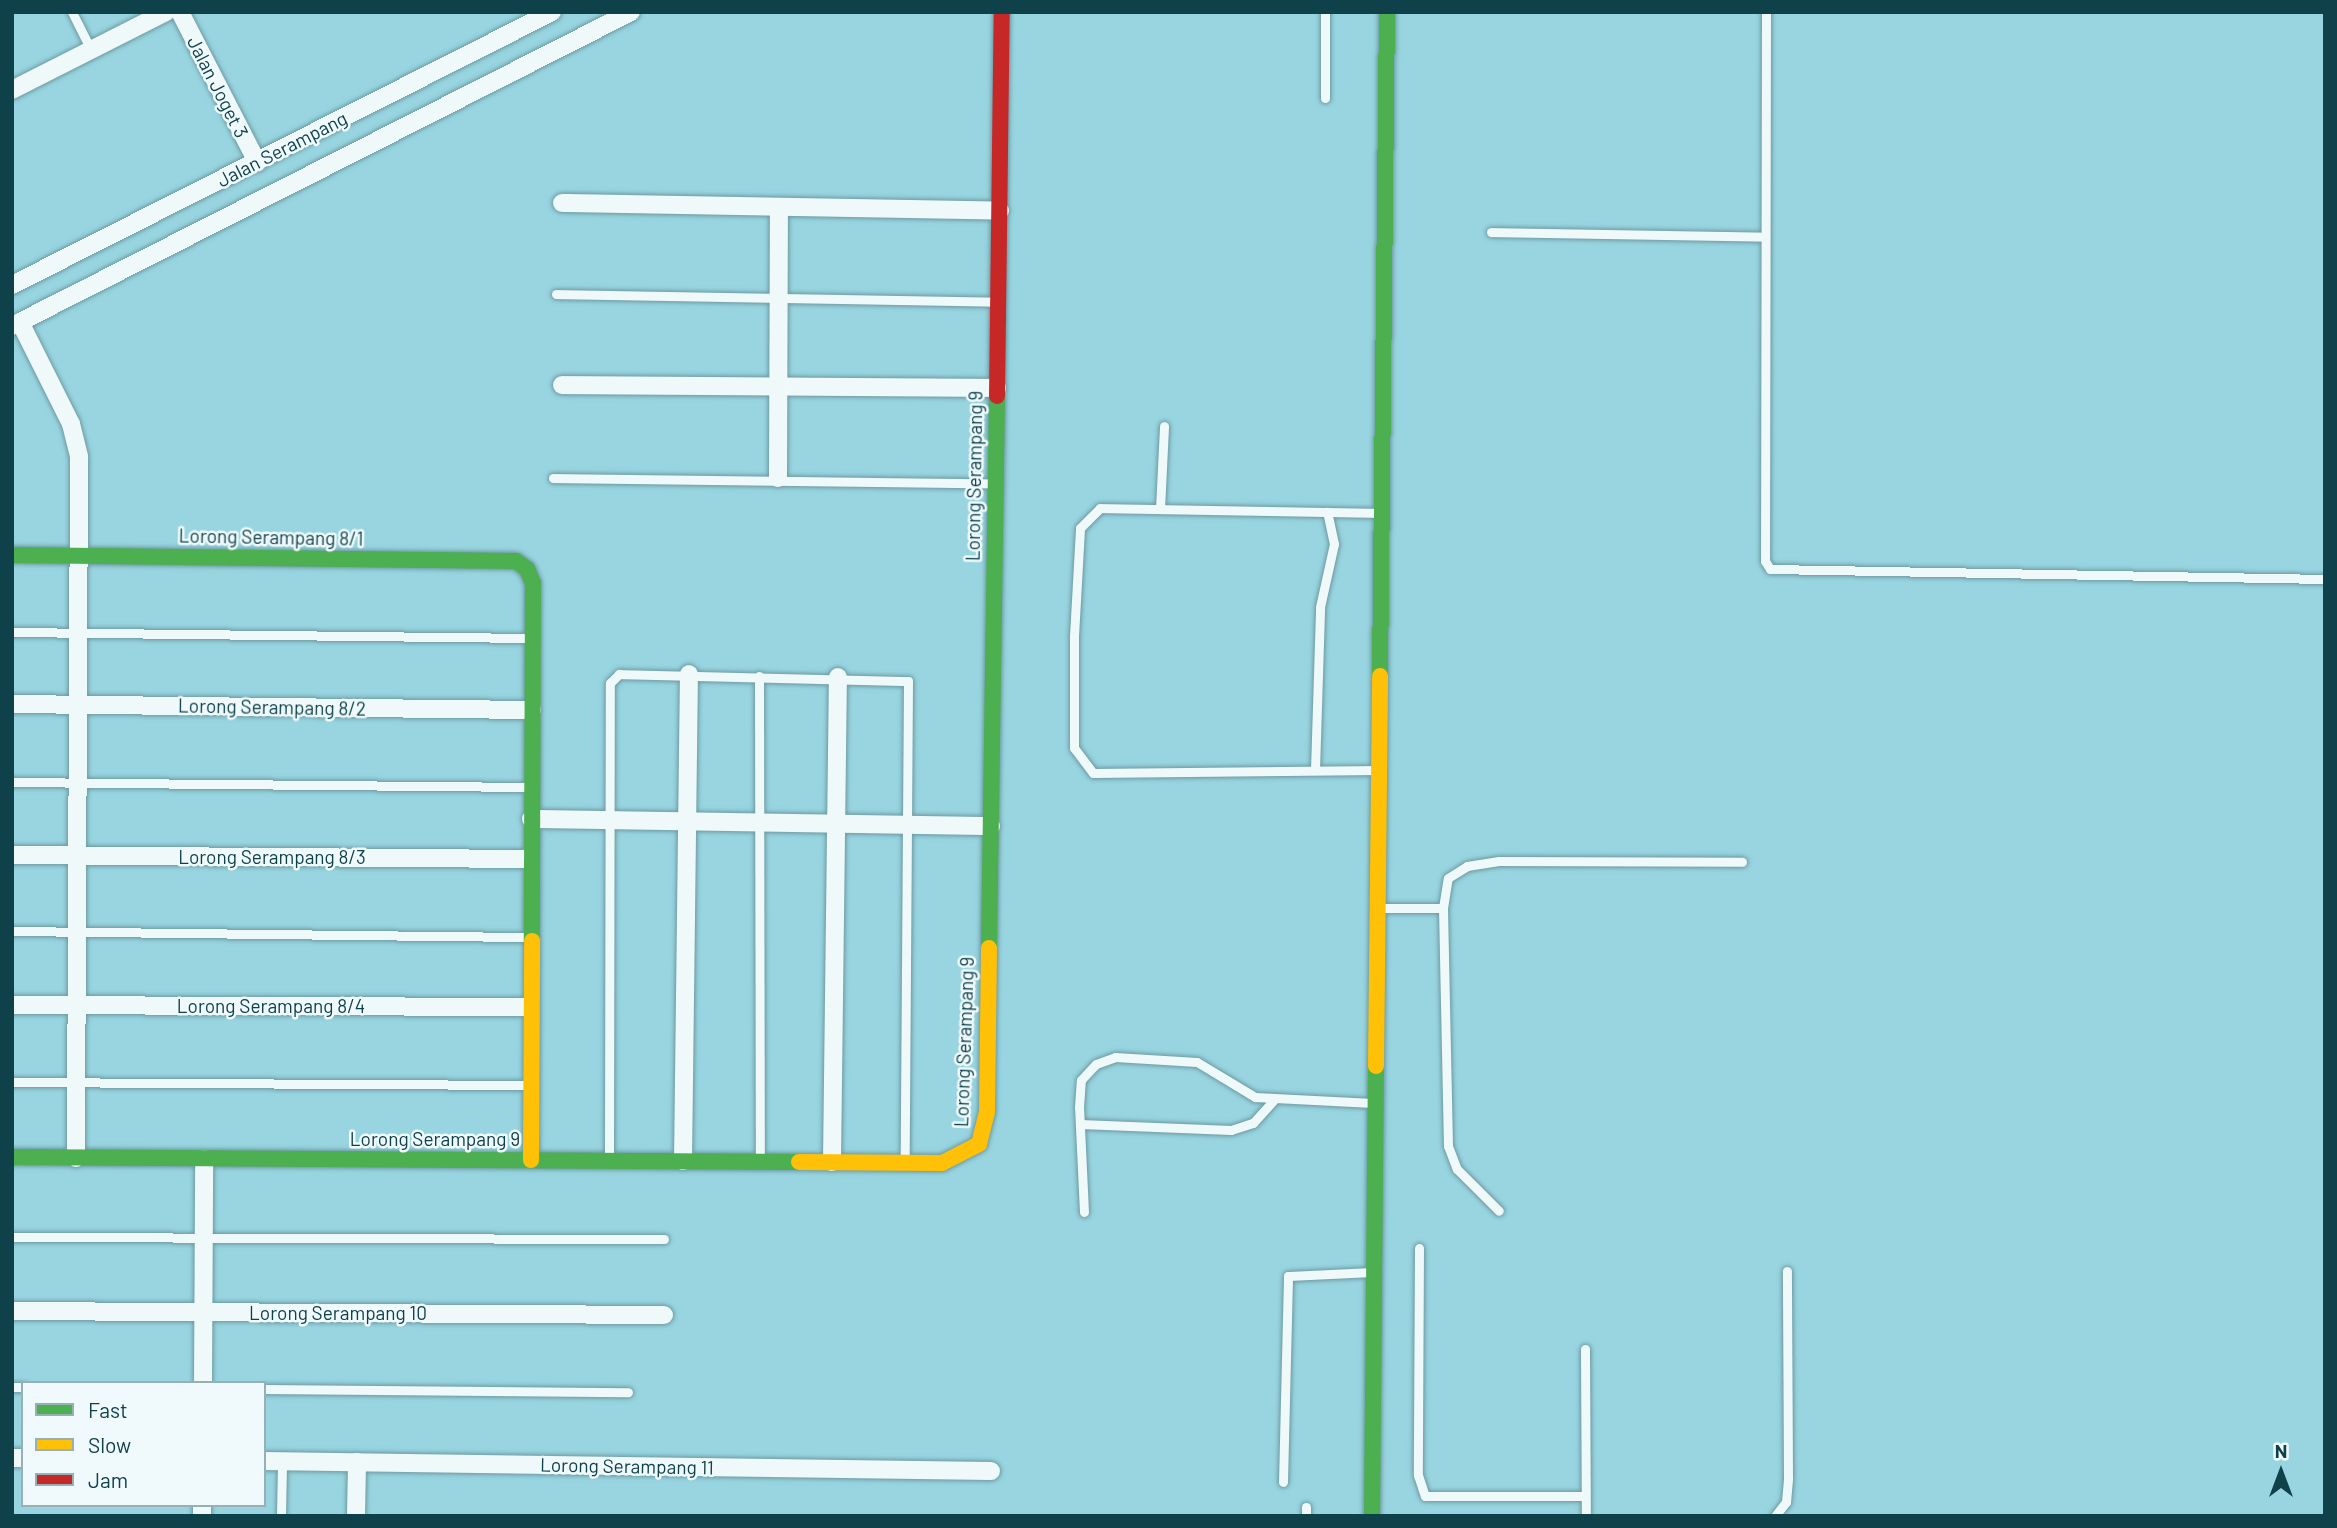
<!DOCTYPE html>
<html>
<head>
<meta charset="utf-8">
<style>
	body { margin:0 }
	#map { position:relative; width:2337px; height:1528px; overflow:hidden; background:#98d5e0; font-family:Barlow,sans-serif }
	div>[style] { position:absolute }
	.roads { filter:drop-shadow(0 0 2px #6d9aa2) drop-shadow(0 0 2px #6d9aa2) }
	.lane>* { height:9px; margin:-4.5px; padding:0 4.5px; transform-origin:4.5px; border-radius:4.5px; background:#f0f9fa }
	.street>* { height:18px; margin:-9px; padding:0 9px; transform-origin:9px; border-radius:9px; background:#f0f9fa }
	.fast>* { height:16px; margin:-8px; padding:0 8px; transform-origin:8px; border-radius:8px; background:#4caf50 }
	.slow>* { height:16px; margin:-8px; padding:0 8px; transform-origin:8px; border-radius:8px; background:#ffc107 }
	.jam>* { height:16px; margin:-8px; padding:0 8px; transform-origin:8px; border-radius:8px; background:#c62828 }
	span { translate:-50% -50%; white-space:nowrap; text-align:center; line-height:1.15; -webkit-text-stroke:5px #f0fafc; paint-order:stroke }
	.street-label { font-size:19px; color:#0e414a }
	.frame { position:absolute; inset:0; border:14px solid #0e414a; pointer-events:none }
	.legend { position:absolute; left:21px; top:1381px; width:245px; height:126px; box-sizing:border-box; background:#f0fafc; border:2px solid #96b0b5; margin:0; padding:9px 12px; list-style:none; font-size:21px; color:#0e414a }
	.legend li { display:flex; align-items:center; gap:14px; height:35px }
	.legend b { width:35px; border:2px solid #96b0b5 }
	.north { position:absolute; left:2246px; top:1437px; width:70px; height:70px; -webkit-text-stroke:5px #f0fafc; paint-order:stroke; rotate:0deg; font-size:19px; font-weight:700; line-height:28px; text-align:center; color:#0e414a }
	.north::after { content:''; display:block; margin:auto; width:24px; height:32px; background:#0e414a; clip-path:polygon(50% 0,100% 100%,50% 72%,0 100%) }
</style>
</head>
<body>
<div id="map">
	<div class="roads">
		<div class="lane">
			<i style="left:72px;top:12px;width:42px;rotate:63.4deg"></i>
			<i style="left:1766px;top:12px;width:549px;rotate:90.1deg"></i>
			<i style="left:1765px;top:561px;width:9px;rotate:58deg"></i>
			<i style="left:1770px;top:569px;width:555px;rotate:1.03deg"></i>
			<i style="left:1325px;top:98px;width:86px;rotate:-90deg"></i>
			<i style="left:1491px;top:232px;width:274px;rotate:1deg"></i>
			<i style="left:556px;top:294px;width:439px;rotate:1deg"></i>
			<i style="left:553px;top:478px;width:440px;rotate:0.7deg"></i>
			<i style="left:1160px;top:509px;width:83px;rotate:-87.2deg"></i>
			<i style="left:12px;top:632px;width:520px;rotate:0.66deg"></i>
			<i style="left:759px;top:676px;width:484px;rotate:89.9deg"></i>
			<i style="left:1315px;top:770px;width:163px;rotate:-88.2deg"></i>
			<i style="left:1320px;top:607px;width:65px;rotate:-77.5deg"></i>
			<i style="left:1334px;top:544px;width:33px;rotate:-102deg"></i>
			<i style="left:1378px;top:770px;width:285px;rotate:179.4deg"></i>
			<i style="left:1093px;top:773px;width:31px;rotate:-127deg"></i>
			<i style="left:1074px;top:748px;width:112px;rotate:-90deg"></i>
			<i style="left:1074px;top:636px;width:108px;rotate:-86.8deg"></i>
			<i style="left:1080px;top:528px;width:28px;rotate:-45deg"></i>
			<i style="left:1100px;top:508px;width:280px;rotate:1deg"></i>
			<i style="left:12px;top:782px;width:518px;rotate:0.55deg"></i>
			<i style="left:1380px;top:908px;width:63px"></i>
			<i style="left:1443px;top:908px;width:238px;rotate:88.8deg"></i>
			<i style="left:1448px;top:1146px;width:25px;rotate:69deg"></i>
			<i style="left:1457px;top:1169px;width:59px;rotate:45deg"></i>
			<i style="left:1443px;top:908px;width:30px;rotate:-81deg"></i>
			<i style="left:1448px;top:878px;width:22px;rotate:-32deg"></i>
			<i style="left:1467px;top:866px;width:32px;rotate:-9deg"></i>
			<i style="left:1499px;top:861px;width:243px;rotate:0.2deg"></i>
			<i style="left:12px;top:931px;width:516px;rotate:0.67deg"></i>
			<i style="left:12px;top:1082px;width:516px;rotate:0.33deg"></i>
			<i style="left:1080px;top:1124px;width:151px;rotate:2.3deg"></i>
			<i style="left:1231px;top:1130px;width:23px;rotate:-18deg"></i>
			<i style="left:1253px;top:1123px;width:31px;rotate:-48deg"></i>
			<i style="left:609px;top:1158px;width:475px;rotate:-89.9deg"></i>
			<i style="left:610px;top:683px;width:13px;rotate:-45deg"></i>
			<i style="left:619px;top:674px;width:289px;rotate:1.4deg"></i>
			<i style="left:908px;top:681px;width:480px;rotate:90.4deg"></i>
			<i style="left:1084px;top:1212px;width:105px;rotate:-92.7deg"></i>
			<i style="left:1079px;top:1107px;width:27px;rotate:-86deg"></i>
			<i style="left:1081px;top:1080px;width:22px;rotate:-47deg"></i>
			<i style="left:1096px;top:1064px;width:20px;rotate:-20deg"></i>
			<i style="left:1115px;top:1057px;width:82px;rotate:3.5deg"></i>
			<i style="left:1197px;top:1062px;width:68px;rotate:31.1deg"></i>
			<i style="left:1255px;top:1097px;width:118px;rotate:2.9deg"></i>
			<i style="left:12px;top:1237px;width:652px;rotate:0.18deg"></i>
			<i style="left:1419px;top:1248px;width:227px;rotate:90.3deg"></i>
			<i style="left:1418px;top:1475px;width:22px;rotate:72deg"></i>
			<i style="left:1425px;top:1496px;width:160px"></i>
			<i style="left:1585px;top:1349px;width:167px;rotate:89.7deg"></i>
			<i style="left:12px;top:1387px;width:11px"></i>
			<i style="left:264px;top:1389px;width:364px;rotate:0.5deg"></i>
			<i style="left:1283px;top:1482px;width:206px;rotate:-88.6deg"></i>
			<i style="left:1288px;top:1276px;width:85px;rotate:-2.7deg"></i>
			<i style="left:1306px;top:1507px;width:9px;rotate:90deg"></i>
			<i style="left:281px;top:1516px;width:54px;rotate:-88.9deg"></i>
			<i style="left:1775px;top:1516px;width:18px;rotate:-52deg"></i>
			<i style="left:1786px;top:1502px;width:24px;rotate:-85deg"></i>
			<i style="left:1788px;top:1478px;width:207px;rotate:-90.3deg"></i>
		</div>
		<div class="street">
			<i style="left:180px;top:12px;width:169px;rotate:62.8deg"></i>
			<i style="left:12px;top:90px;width:173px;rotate:-26.9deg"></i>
			<i style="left:562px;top:203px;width:438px;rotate:1deg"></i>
			<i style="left:12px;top:285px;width:605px;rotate:-26.82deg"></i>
			<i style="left:20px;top:322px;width:114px;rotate:63.4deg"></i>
			<i style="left:71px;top:424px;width:34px;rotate:76deg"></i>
			<i style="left:79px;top:457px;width:701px;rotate:90.25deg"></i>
			<i style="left:12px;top:326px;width:694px;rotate:-26.9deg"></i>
			<i style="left:562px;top:385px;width:435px;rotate:0.4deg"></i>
			<i style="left:778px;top:478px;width:269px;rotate:-89.8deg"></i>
			<i style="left:12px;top:704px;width:520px;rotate:0.66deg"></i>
			<i style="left:531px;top:819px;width:460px;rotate:0.9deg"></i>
			<i style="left:12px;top:855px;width:519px;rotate:0.44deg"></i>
			<i style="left:12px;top:1005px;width:518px;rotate:0.22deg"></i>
			<i style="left:683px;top:1161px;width:487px;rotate:-89.3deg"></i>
			<i style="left:832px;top:1162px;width:485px;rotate:-89.3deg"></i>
			<i style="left:12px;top:1311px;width:652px;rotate:0.35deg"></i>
			<i style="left:203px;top:1383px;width:224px;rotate:-89.7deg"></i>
			<i style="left:12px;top:1458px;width:11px"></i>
			<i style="left:264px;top:1461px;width:727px;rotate:0.79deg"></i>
			<i style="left:202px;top:1516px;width:11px;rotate:-90deg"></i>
			<i style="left:356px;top:1516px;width:54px;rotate:-88.9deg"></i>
		</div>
		<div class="fast">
			<i style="left:12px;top:555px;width:504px;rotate:0.68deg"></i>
			<i style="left:516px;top:561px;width:14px;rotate:36deg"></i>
			<i style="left:527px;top:569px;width:15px;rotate:67deg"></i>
			<i style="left:533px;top:583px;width:358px;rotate:90.2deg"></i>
			<i style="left:1380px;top:676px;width:664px;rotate:-89.4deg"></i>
			<i style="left:989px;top:948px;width:552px;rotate:-89.17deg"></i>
			<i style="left:12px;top:1157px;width:787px;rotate:0.36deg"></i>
			<i style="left:1372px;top:1516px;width:450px;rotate:-89.5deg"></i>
		</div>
		<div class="slow">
			<i style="left:1376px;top:1066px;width:390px;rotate:-89.4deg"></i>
			<i style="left:531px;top:1160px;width:219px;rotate:-89.7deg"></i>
			<i style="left:799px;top:1162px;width:143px;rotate:0.4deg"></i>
			<i style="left:942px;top:1163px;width:42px;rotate:-27.2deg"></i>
			<i style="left:979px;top:1144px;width:33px;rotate:-76deg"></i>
			<i style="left:987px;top:1112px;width:164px;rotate:-89.3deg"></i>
		</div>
		<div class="jam">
			<i style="left:997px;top:396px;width:384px;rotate:-89.3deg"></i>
		</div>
	</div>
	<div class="street-label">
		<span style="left:218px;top:87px;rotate:63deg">Jalan Joget 3</span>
		<span style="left:282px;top:149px;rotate:-27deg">Jalan Serampang</span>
		<span style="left:974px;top:476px;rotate:-89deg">Lorong Serampang 9</span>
		<span style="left:271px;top:537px;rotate:1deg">Lorong Serampang 8/1</span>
		<span style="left:272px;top:707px;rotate:1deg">Lorong Serampang 8/2</span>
		<span style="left:272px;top:857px">Lorong Serampang 8/3</span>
		<span style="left:271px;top:1006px">Lorong Serampang 8/4</span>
		<span style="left:964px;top:1042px;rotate:-88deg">Lorong Serampang 9</span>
		<span style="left:435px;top:1139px">Lorong Serampang 9</span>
		<span style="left:338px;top:1313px">Lorong Serampang 10</span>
		<span style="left:627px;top:1466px;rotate:1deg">Lorong Serampang 11</span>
	</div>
	<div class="frame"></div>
	<ul class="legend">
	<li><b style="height:9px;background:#4caf50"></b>Fast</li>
	<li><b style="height:9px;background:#ffc107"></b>Slow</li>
	<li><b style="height:9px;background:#c62828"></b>Jam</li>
	</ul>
	<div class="north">N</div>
</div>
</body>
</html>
